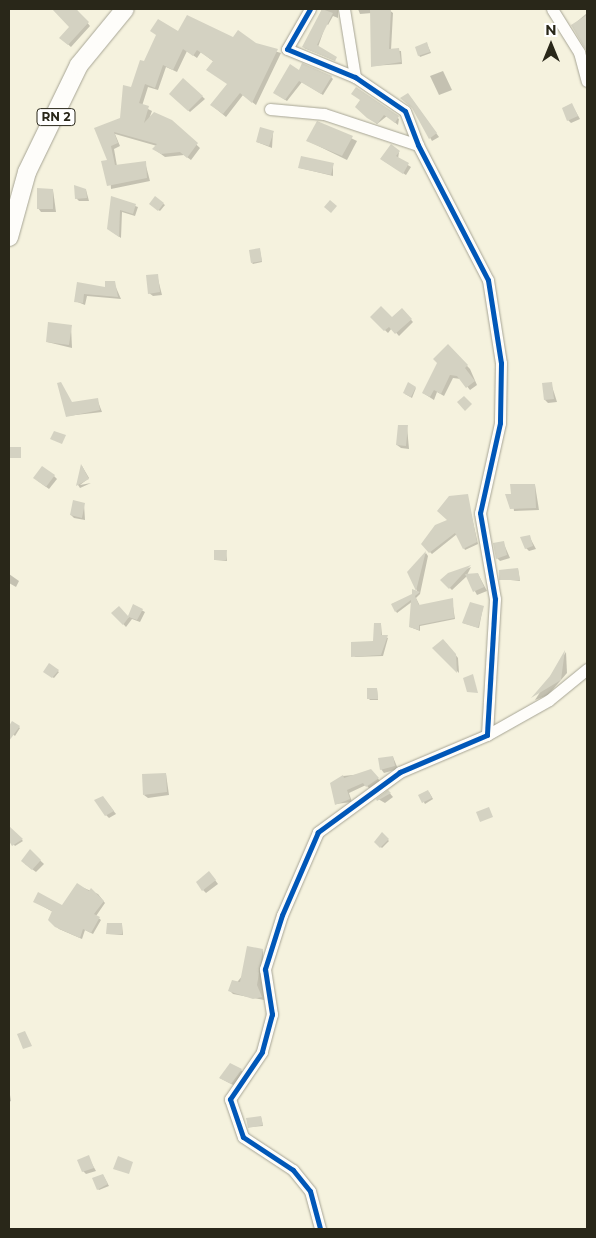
<!DOCTYPE html>
<html>
<head>
<meta charset="utf-8">
<style>
	body { margin:0 }
	#map { position:relative; width:596px; height:1238px; overflow:hidden; background:#f5f2de; font-family:Montserrat,sans-serif }
	div>[style] { position:absolute }
	.shadow>* { inset:0; background:#0003 }
	.building>* { inset:0; background:#d4d2c2 }
	.roads { filter:drop-shadow(0 0 1px #a7a595) drop-shadow(0 0 1px #a7a595) }
	.minor>* { height:11px; margin:-5.5px; padding:0 5.5px; transform-origin:5.5px; border-radius:5.5px; background:#fefdfa }
	.primary>* { height:18px; margin:-9px; padding:0 9px; transform-origin:9px; border-radius:9px; background:#fefdfa }
	.cycleway>* { height:5px; margin:-2.5px; padding:0 2.5px; transform-origin:2.5px; border-radius:2.5px; background:#0057b8 }
	span { translate:-50% -50%; white-space:nowrap; text-align:center; line-height:1.15; -webkit-text-stroke:5px #fff; paint-order:stroke }
	.shield-label span { padding:1px 4px; background:#fff; border:1px solid; border-radius:4px; -webkit-text-stroke-width:0 }
	.shield-label { font-size:12px; color:#292719; font-weight:700 }
	.frame { position:absolute; inset:0; border:10px solid #292719; pointer-events:none }
	.north { position:absolute; left:526px; top:20px; width:50px; height:50px; -webkit-text-stroke:4px #fff; paint-order:stroke; rotate:0deg; font-size:14px; font-weight:700; line-height:20px; text-align:center; color:#292719 }
	.north::after { content:''; display:block; margin:auto; width:18px; height:22px; background:#292719; clip-path:polygon(50% 0,100% 100%,50% 72%,0 100%) }
</style>
</head>
<body>
<div id="map">
	<div class="shadow">
		<i style="clip-path:polygon(60px 9px,76px 9px,90px 26px,71px 47px,61px 38px,71px 27px,56px 11px)"></i>
		<i style="clip-path:polygon(322px 9px,338px 9px,338px 18px,333px 16px,328px 25px,319px 17px)"></i>
		<i style="clip-path:polygon(358px 9px,388px 9px,393px 13px,391px 50px,401px 51px,402px 64px,372px 66px,372px 13px,360px 14px)"></i>
		<i style="clip-path:polygon(587px 13px,587px 51px,573px 25px)"></i>
		<i style="clip-path:polygon(325px 27px,318px 47px,336px 61px,304px 48px)"></i>
		<i style="clip-path:polygon(179px 32px,234px 39px,281px 53px,256px 105px,243px 95px,226px 117px,215px 108px,228px 84px,214px 62px,201px 52px,197px 58px,187px 51px,177px 72px,166px 67px,158px 90px,148px 87px,142px 106px,152px 111px,149px 119px,171px 121px,200px 148px,191px 160px,184px 155px,165px 157px,154px 149px,157px 146px,115px 134px,120px 146px,114px 149px,117px 166px,145px 162px,150px 181px,111px 189px,109px 161px,96px 129px,121px 119px,145px 63px)"></i>
		<i style="clip-path:polygon(427px 44px,431px 53px,420px 57px,419px 55px)"></i>
		<i style="clip-path:polygon(299px 71px,331px 77px,333px 79px,323px 95px,302px 82px,287px 101px,276px 94px)"></i>
		<i style="clip-path:polygon(443px 71px,452px 90px,439px 95px,430px 76px)"></i>
		<i style="clip-path:polygon(184px 80px,205px 99px,190px 112px,171px 94px)"></i>
		<i style="clip-path:polygon(356px 88px,399px 119px,398px 125px,387px 116px,377px 124px,357px 106px,361px 100px)"></i>
		<i style="clip-path:polygon(411px 98px,439px 137px,432px 141px,413px 108px)"></i>
		<i style="clip-path:polygon(572px 105px,580px 119px,571px 123px,568px 120px)"></i>
		<i style="clip-path:polygon(318px 122px,357px 141px,347px 160px,308px 141px)"></i>
		<i style="clip-path:polygon(273px 132px,272px 148px,257px 142px)"></i>
		<i style="clip-path:polygon(399px 152px,398px 159px,411px 167px,406px 175px,384px 161px)"></i>
		<i style="clip-path:polygon(333px 164px,333px 176px,300px 168px)"></i>
		<i style="clip-path:polygon(53px 190px,56px 212px,41px 212px,38px 208px)"></i>
		<i style="clip-path:polygon(86px 190px,89px 201px,79px 201px,76px 198px)"></i>
		<i style="clip-path:polygon(112px 198px,138px 207px,135px 216px,122px 212px,121px 238px,111px 231px)"></i>
		<i style="clip-path:polygon(155px 198px,165px 205px,160px 211px,150px 204px)"></i>
		<i style="clip-path:polygon(260px 251px,262px 262px,253px 264px,252px 263px)"></i>
		<i style="clip-path:polygon(157px 275px,162px 295px,153px 296px,149px 293px)"></i>
		<i style="clip-path:polygon(114px 283px,121px 299px,87px 296px,85px 305px,75px 301px,78px 284px,106px 289px)"></i>
		<i style="clip-path:polygon(402px 310px,413px 322px,399px 336px,392px 328px,388px 333px,371px 317px,392px 318px)"></i>
		<i style="clip-path:polygon(71px 326px,72px 348px,47px 342px)"></i>
		<i style="clip-path:polygon(448px 346px,470px 369px,477px 385px,470px 390px,461px 379px,453px 378px,444px 396px,437px 392px,434px 400px,423px 393px)"></i>
		<i style="clip-path:polygon(551px 383px,557px 402px,548px 403px,545px 400px)"></i>
		<i style="clip-path:polygon(416px 388px,412px 398px,405px 394px)"></i>
		<i style="clip-path:polygon(97px 399px,102px 412px,67px 416px,73px 403px)"></i>
		<i style="clip-path:polygon(407px 427px,409px 449px,401px 448px,397px 445px)"></i>
		<i style="clip-path:polygon(82px 466px,89px 478px,80px 485px,91px 483px,80px 488px,78px 485px)"></i>
		<i style="clip-path:polygon(54px 476px,57px 479px,49px 489px,38px 481px)"></i>
		<i style="clip-path:polygon(535px 485px,539px 510px,514px 511px,512px 495px)"></i>
		<i style="clip-path:polygon(467px 496px,478px 544px,465px 550px,457px 534px,432px 554px,422px 544px,449px 520px)"></i>
		<i style="clip-path:polygon(84px 504px,85px 520px,74px 518px,71px 515px)"></i>
		<i style="clip-path:polygon(529px 536px,536px 549px,529px 551px,526px 548px)"></i>
		<i style="clip-path:polygon(503px 542px,510px 558px,500px 561px,497px 558px)"></i>
		<i style="clip-path:polygon(226px 551px,227px 561px,215px 560px)"></i>
		<i style="clip-path:polygon(426px 553px,428px 556px,420px 594px,416px 598px,420px 606px,452px 600px,455px 619px,420px 626px,420px 631px,410px 627px,413px 601px,397px 613px,392px 604px,418px 593px,408px 572px)"></i>
		<i style="clip-path:polygon(471px 567px,467px 575px,478px 574px,487px 591px,477px 595px,467px 576px,452px 590px,442px 580px)"></i>
		<i style="clip-path:polygon(518px 569px,520px 581px,500px 579px)"></i>
		<i style="clip-path:polygon(9px 574px,19px 581px,16px 587px,9px 583px)"></i>
		<i style="clip-path:polygon(134px 606px,145px 612px,140px 622px,132px 619px,126px 627px,113px 613px,128px 618px)"></i>
		<i style="clip-path:polygon(483px 607px,479px 628px,463px 623px)"></i>
		<i style="clip-path:polygon(381px 624px,382px 636px,388px 638px,383px 656px,354px 657px,374px 643px)"></i>
		<i style="clip-path:polygon(446px 643px,458px 658px,459px 673px,434px 648px)"></i>
		<i style="clip-path:polygon(566px 652px,567px 673px,548px 695px,535px 700px)"></i>
		<i style="clip-path:polygon(49px 665px,59px 672px,54px 678px,46px 673px)"></i>
		<i style="clip-path:polygon(377px 689px,378px 700px,370px 700px,369px 699px)"></i>
		<i style="clip-path:polygon(13px 722px,20px 728px,15px 736px,9px 731px)"></i>
		<i style="clip-path:polygon(393px 757px,398px 769px,384px 773px,381px 769px)"></i>
		<i style="clip-path:polygon(373px 773px,380px 781px,370px 789px,366px 785px,349px 793px,352px 802px,336px 804px,343px 776px)"></i>
		<i style="clip-path:polygon(166px 774px,169px 795px,148px 798px,144px 795px)"></i>
		<i style="clip-path:polygon(388px 791px,393px 797px,385px 803px,378px 799px)"></i>
		<i style="clip-path:polygon(429px 792px,433px 799px,425px 804px,420px 795px)"></i>
		<i style="clip-path:polygon(106px 801px,116px 814px,109px 818px,106px 815px)"></i>
		<i style="clip-path:polygon(9px 827px,23px 841px,15px 846px,9px 839px)"></i>
		<i style="clip-path:polygon(382px 834px,389px 841px,382px 848px,375px 842px)"></i>
		<i style="clip-path:polygon(30px 851px,44px 864px,36px 872px,25px 864px)"></i>
		<i style="clip-path:polygon(212px 876px,218px 884px,206px 893px,203px 890px)"></i>
		<i style="clip-path:polygon(77px 885px,98px 894px,105px 903px,96px 916px,101px 920px,93px 934px,85px 930px,82px 939px,59px 929px,49px 919px,53px 912px,37px 903px,63px 906px)"></i>
		<i style="clip-path:polygon(122px 924px,123px 935px,107px 934px)"></i>
		<i style="clip-path:polygon(263px 950px,264px 1000px,233px 994px,230px 991px)"></i>
		<i style="clip-path:polygon(241px 1070px,244px 1073px,235px 1086px,220px 1078px)"></i>
		<i style="clip-path:polygon(9px 1089px,11px 1101px,9px 1102px)"></i>
		<i style="clip-path:polygon(261px 1117px,263px 1126px,249px 1127px)"></i>
		<i style="clip-path:polygon(88px 1157px,96px 1171px,86px 1174px,83px 1171px)"></i>
		<i style="clip-path:polygon(103px 1175px,109px 1186px,99px 1190px,98px 1189px)"></i>
	</div>
	<div class="building">
		<i style="clip-path:polygon(52px 9px,76px 9px,89px 22px,68px 45px,59px 38px,69px 27px)"></i>
		<i style="clip-path:polygon(322px 9px,333px 13px,317px 45px,337px 57px,335px 61px,302px 47px)"></i>
		<i style="clip-path:polygon(370px 9px,391px 9px,389px 49px,399px 48px,401px 62px,371px 67px)"></i>
		<i style="clip-path:polygon(187px 15px,233px 37px,238px 30px,256px 43px,278px 49px,252px 103px,240px 93px,223px 114px,210px 105px,227px 84px,206px 70px,213px 61px,197px 50px,193px 56px,183px 49px,173px 70px,163px 65px,155px 88px,145px 84px,139px 103px,149px 106px,144px 123px,154px 112px,172px 120px,198px 143px,187px 158px,180px 152px,161px 154px,152px 149px,157px 144px,114px 132px,118px 143px,111px 146px,115px 165px,146px 161px,147px 178px,107px 186px,101px 161px,107px 160px,94px 128px,120px 118px,123px 85px,131px 87px,140px 60px,144px 61px,156px 35px,150px 31px,158px 19px,178px 31px)"></i>
		<i style="clip-path:polygon(587px 15px,587px 52px,571px 25px)"></i>
		<i style="clip-path:polygon(427px 42px,430px 52px,418px 56px,415px 47px)"></i>
		<i style="clip-path:polygon(302px 63px,332px 76px,321px 94px,299px 81px,285px 100px,273px 93px,290px 64px,299px 70px)"></i>
		<i style="clip-path:polygon(183px 78px,203px 96px,188px 111px,169px 94px)"></i>
		<i style="clip-path:polygon(356px 87px,399px 116px,395px 123px,384px 115px,377px 124px,367px 118px,355px 107px,360px 100px,351px 94px)"></i>
		<i style="clip-path:polygon(408px 93px,437px 133px,429px 139px,412px 108px,400px 98px)"></i>
		<i style="clip-path:polygon(572px 103px,578px 116px,567px 121px,562px 108px)"></i>
		<i style="clip-path:polygon(317px 121px,353px 136px,342px 156px,306px 141px)"></i>
		<i style="clip-path:polygon(260px 127px,274px 131px,269px 146px,256px 142px)"></i>
		<i style="clip-path:polygon(391px 144px,400px 151px,396px 156px,409px 163px,403px 174px,380px 159px)"></i>
		<i style="clip-path:polygon(301px 156px,334px 163px,331px 175px,298px 168px)"></i>
		<i style="clip-path:polygon(74px 185px,86px 189px,87px 198px,75px 199px)"></i>
		<i style="clip-path:polygon(37px 188px,53px 189px,53px 209px,37px 209px)"></i>
		<i style="clip-path:polygon(111px 196px,136px 204px,133px 214px,120px 210px,119px 237px,107px 229px)"></i>
		<i style="clip-path:polygon(155px 196px,164px 203px,158px 211px,149px 204px)"></i>
		<i style="clip-path:polygon(330px 200px,337px 206px,331px 213px,324px 207px)"></i>
		<i style="clip-path:polygon(260px 248px,262px 261px,251px 263px,249px 250px)"></i>
		<i style="clip-path:polygon(158px 274px,160px 292px,148px 294px,146px 275px)"></i>
		<i style="clip-path:polygon(105px 281px,115px 281px,118px 297px,84px 294px,83px 303px,74px 302px,77px 282px,105px 287px)"></i>
		<i style="clip-path:polygon(381px 306px,392px 317px,402px 308px,412px 319px,395px 334px,389px 327px,384px 331px,370px 317px)"></i>
		<i style="clip-path:polygon(48px 322px,72px 325px,69px 345px,46px 342px)"></i>
		<i style="clip-path:polygon(448px 344px,468px 365px,465px 368px,475px 381px,466px 388px,457px 376px,450px 375px,441px 394px,434px 390px,430px 397px,422px 393px,437px 363px,433px 359px)"></i>
		<i style="clip-path:polygon(61px 382px,72px 402px,98px 398px,100px 410px,66px 417px,57px 383px)"></i>
		<i style="clip-path:polygon(408px 382px,416px 387px,411px 397px,403px 393px)"></i>
		<i style="clip-path:polygon(552px 382px,554px 399px,544px 400px,542px 383px)"></i>
		<i style="clip-path:polygon(464px 396px,472px 404px,465px 411px,457px 402px)"></i>
		<i style="clip-path:polygon(398px 425px,408px 425px,406px 446px,396px 445px)"></i>
		<i style="clip-path:polygon(54px 431px,66px 435px,62px 444px,50px 439px)"></i>
		<i style="clip-path:polygon(9px 447px,21px 447px,21px 458px,9px 458px)"></i>
		<i style="clip-path:polygon(81px 464px,89px 479px,76px 486px)"></i>
		<i style="clip-path:polygon(42px 466px,55px 475px,46px 487px,33px 478px)"></i>
		<i style="clip-path:polygon(510px 484px,535px 484px,536px 508px,510px 509px,505px 494px,511px 494px)"></i>
		<i style="clip-path:polygon(468px 494px,477px 542px,463px 549px,455px 533px,429px 553px,421px 544px,435px 525px,447px 520px,437px 511px,449px 496px)"></i>
		<i style="clip-path:polygon(73px 500px,85px 503px,82px 518px,70px 515px)"></i>
		<i style="clip-path:polygon(530px 535px,533px 546px,525px 549px,520px 537px)"></i>
		<i style="clip-path:polygon(504px 541px,507px 555px,496px 559px,493px 543px)"></i>
		<i style="clip-path:polygon(214px 550px,227px 550px,226px 560px,214px 560px)"></i>
		<i style="clip-path:polygon(426px 551px,416px 591px,407px 572px)"></i>
		<i style="clip-path:polygon(471px 565px,449px 589px,440px 580px,448px 573px)"></i>
		<i style="clip-path:polygon(518px 568px,520px 580px,499px 580px,499px 570px)"></i>
		<i style="clip-path:polygon(478px 573px,484px 587px,473px 592px,465px 574px)"></i>
		<i style="clip-path:polygon(412px 589px,420px 592px,415px 596px,419px 605px,453px 598px,454px 618px,419px 625px,419px 630px,409px 627px,411px 600px,395px 612px,391px 604px,412px 594px)"></i>
		<i style="clip-path:polygon(470px 602px,484px 606px,478px 628px,462px 623px)"></i>
		<i style="clip-path:polygon(133px 604px,143px 609px,137px 620px,129px 617px,123px 625px,111px 613px,119px 606px,128px 616px)"></i>
		<i style="clip-path:polygon(374px 623px,381px 623px,381px 635px,388px 635px,381px 655px,351px 657px,351px 642px,373px 641px)"></i>
		<i style="clip-path:polygon(443px 639px,456px 654px,457px 673px,432px 648px)"></i>
		<i style="clip-path:polygon(565px 650px,561px 680px,531px 698px,550px 676px)"></i>
		<i style="clip-path:polygon(49px 663px,59px 670px,52px 678px,43px 672px)"></i>
		<i style="clip-path:polygon(473px 674px,478px 693px,467px 692px,463px 678px)"></i>
		<i style="clip-path:polygon(367px 688px,377px 688px,378px 699px,367px 699px)"></i>
		<i style="clip-path:polygon(12px 721px,20px 726px,9px 741px,9px 726px)"></i>
		<i style="clip-path:polygon(393px 756px,395px 766px,380px 770px,378px 758px)"></i>
		<i style="clip-path:polygon(371px 769px,379px 778px,366px 787px,363px 783px,347px 790px,350px 799px,335px 805px,330px 783px,343px 775px,344px 778px)"></i>
		<i style="clip-path:polygon(166px 773px,167px 792px,143px 795px,142px 774px)"></i>
		<i style="clip-path:polygon(388px 790px,391px 793px,377px 801px,376px 799px)"></i>
		<i style="clip-path:polygon(428px 790px,432px 798px,422px 803px,418px 795px)"></i>
		<i style="clip-path:polygon(103px 796px,114px 811px,105px 816px,94px 800px)"></i>
		<i style="clip-path:polygon(489px 807px,493px 817px,480px 822px,476px 812px)"></i>
		<i style="clip-path:polygon(9px 826px,23px 839px,12px 846px,9px 841px)"></i>
		<i style="clip-path:polygon(382px 832px,389px 839px,380px 848px,374px 842px)"></i>
		<i style="clip-path:polygon(30px 849px,41px 860px,32px 870px,21px 861px)"></i>
		<i style="clip-path:polygon(209px 871px,216px 880px,202px 891px,196px 882px)"></i>
		<i style="clip-path:polygon(77px 883px,89px 891px,91px 888px,104px 901px,94px 914px,100px 917px,91px 933px,83px 929px,80px 938px,55px 927px,48px 920px,52px 911px,33px 902px,38px 892px,62px 905px)"></i>
		<i style="clip-path:polygon(107px 923px,122px 923px,122px 934px,106px 934px)"></i>
		<i style="clip-path:polygon(247px 946px,263px 949px,257px 985px,262px 997px,253px 999px,228px 991px,232px 980px,240px 982px)"></i>
		<i style="clip-path:polygon(25px 1031px,32px 1046px,23px 1049px,17px 1034px)"></i>
		<i style="clip-path:polygon(230px 1063px,242px 1069px,231px 1084px,219px 1078px)"></i>
		<i style="clip-path:polygon(261px 1116px,263px 1125px,248px 1128px,246px 1118px)"></i>
		<i style="clip-path:polygon(89px 1155px,94px 1168px,82px 1172px,77px 1160px)"></i>
		<i style="clip-path:polygon(118px 1156px,133px 1162px,129px 1174px,113px 1169px)"></i>
		<i style="clip-path:polygon(103px 1174px,108px 1184px,97px 1190px,92px 1178px)"></i>
	</div>
	<div class="roads">
		<div class="minor">
			<i style="left:310px;top:9px;width:46px;rotate:119.9deg"></i>
			<i style="left:287px;top:49px;width:74px;rotate:22.4deg"></i>
			<i style="left:355px;top:77px;width:60px;rotate:34.2deg"></i>
			<i style="left:405px;top:111px;width:36px;rotate:69deg"></i>
			<i style="left:418px;top:145px;width:152px;rotate:62.6deg"></i>
			<i style="left:488px;top:280px;width:84px;rotate:81.1deg"></i>
			<i style="left:501px;top:363px;width:60px;rotate:91deg"></i>
			<i style="left:500px;top:423px;width:92px;rotate:102.5deg"></i>
			<i style="left:480px;top:513px;width:87px;rotate:80.1deg"></i>
			<i style="left:495px;top:599px;width:136px;rotate:93.4deg"></i>
			<i style="left:487px;top:735px;width:95px;rotate:157deg"></i>
			<i style="left:400px;top:772px;width:102px;rotate:143.8deg"></i>
			<i style="left:318px;top:832px;width:90px;rotate:113.4deg"></i>
			<i style="left:282px;top:915px;width:57px;rotate:107.5deg"></i>
			<i style="left:265px;top:969px;width:46px;rotate:81.2deg"></i>
			<i style="left:272px;top:1014px;width:39px;rotate:105deg"></i>
			<i style="left:262px;top:1052px;width:57px;rotate:124.2deg"></i>
			<i style="left:230px;top:1099px;width:40px;rotate:71.1deg"></i>
			<i style="left:243px;top:1137px;width:60px;rotate:33.4deg"></i>
			<i style="left:293px;top:1170px;width:27px;rotate:51deg"></i>
			<i style="left:310px;top:1191px;width:39px;rotate:75deg"></i>
			<i style="left:344px;top:9px;width:69px;rotate:80.8deg"></i>
			<i style="left:552px;top:9px;width:51px;rotate:57.9deg"></i>
			<i style="left:579px;top:52px;width:30px;rotate:75deg"></i>
			<i style="left:270px;top:109px;width:54px;rotate:5.3deg"></i>
			<i style="left:324px;top:114px;width:99px;rotate:18.3deg"></i>
			<i style="left:487px;top:735px;width:71px;rotate:-29.4deg"></i>
			<i style="left:549px;top:700px;width:49px;rotate:-39.2deg"></i>
		</div>
		<div class="primary">
			<i style="left:9px;top:237px;width:67px;rotate:-74.5deg"></i>
			<i style="left:27px;top:172px;width:119px;rotate:-64.1deg"></i>
			<i style="left:79px;top:65px;width:72px;rotate:-50.6deg"></i>
		</div>
	</div>
	<div class="cycleway">
		<i style="left:310px;top:9px;width:46px;rotate:119.9deg"></i>
		<i style="left:287px;top:49px;width:74px;rotate:22.4deg"></i>
		<i style="left:355px;top:77px;width:60px;rotate:34.2deg"></i>
		<i style="left:405px;top:111px;width:36px;rotate:69deg"></i>
		<i style="left:418px;top:145px;width:152px;rotate:62.6deg"></i>
		<i style="left:488px;top:280px;width:84px;rotate:81.1deg"></i>
		<i style="left:501px;top:363px;width:60px;rotate:91deg"></i>
		<i style="left:500px;top:423px;width:92px;rotate:102.5deg"></i>
		<i style="left:480px;top:513px;width:87px;rotate:80.1deg"></i>
		<i style="left:495px;top:599px;width:136px;rotate:93.4deg"></i>
		<i style="left:487px;top:735px;width:95px;rotate:157deg"></i>
		<i style="left:400px;top:772px;width:102px;rotate:143.8deg"></i>
		<i style="left:318px;top:832px;width:90px;rotate:113.4deg"></i>
		<i style="left:282px;top:915px;width:57px;rotate:107.5deg"></i>
		<i style="left:265px;top:969px;width:46px;rotate:81.2deg"></i>
		<i style="left:272px;top:1014px;width:39px;rotate:105deg"></i>
		<i style="left:262px;top:1052px;width:57px;rotate:124.2deg"></i>
		<i style="left:230px;top:1099px;width:40px;rotate:71.1deg"></i>
		<i style="left:243px;top:1137px;width:60px;rotate:33.4deg"></i>
		<i style="left:293px;top:1170px;width:27px;rotate:51deg"></i>
		<i style="left:310px;top:1191px;width:39px;rotate:75deg"></i>
	</div>
	<div class="shield-label">
		<span style="left:56px;top:117px">RN 2</span>
	</div>
	<div class="frame"></div>
	<div class="north">N</div>
</div>
</body>
</html>
